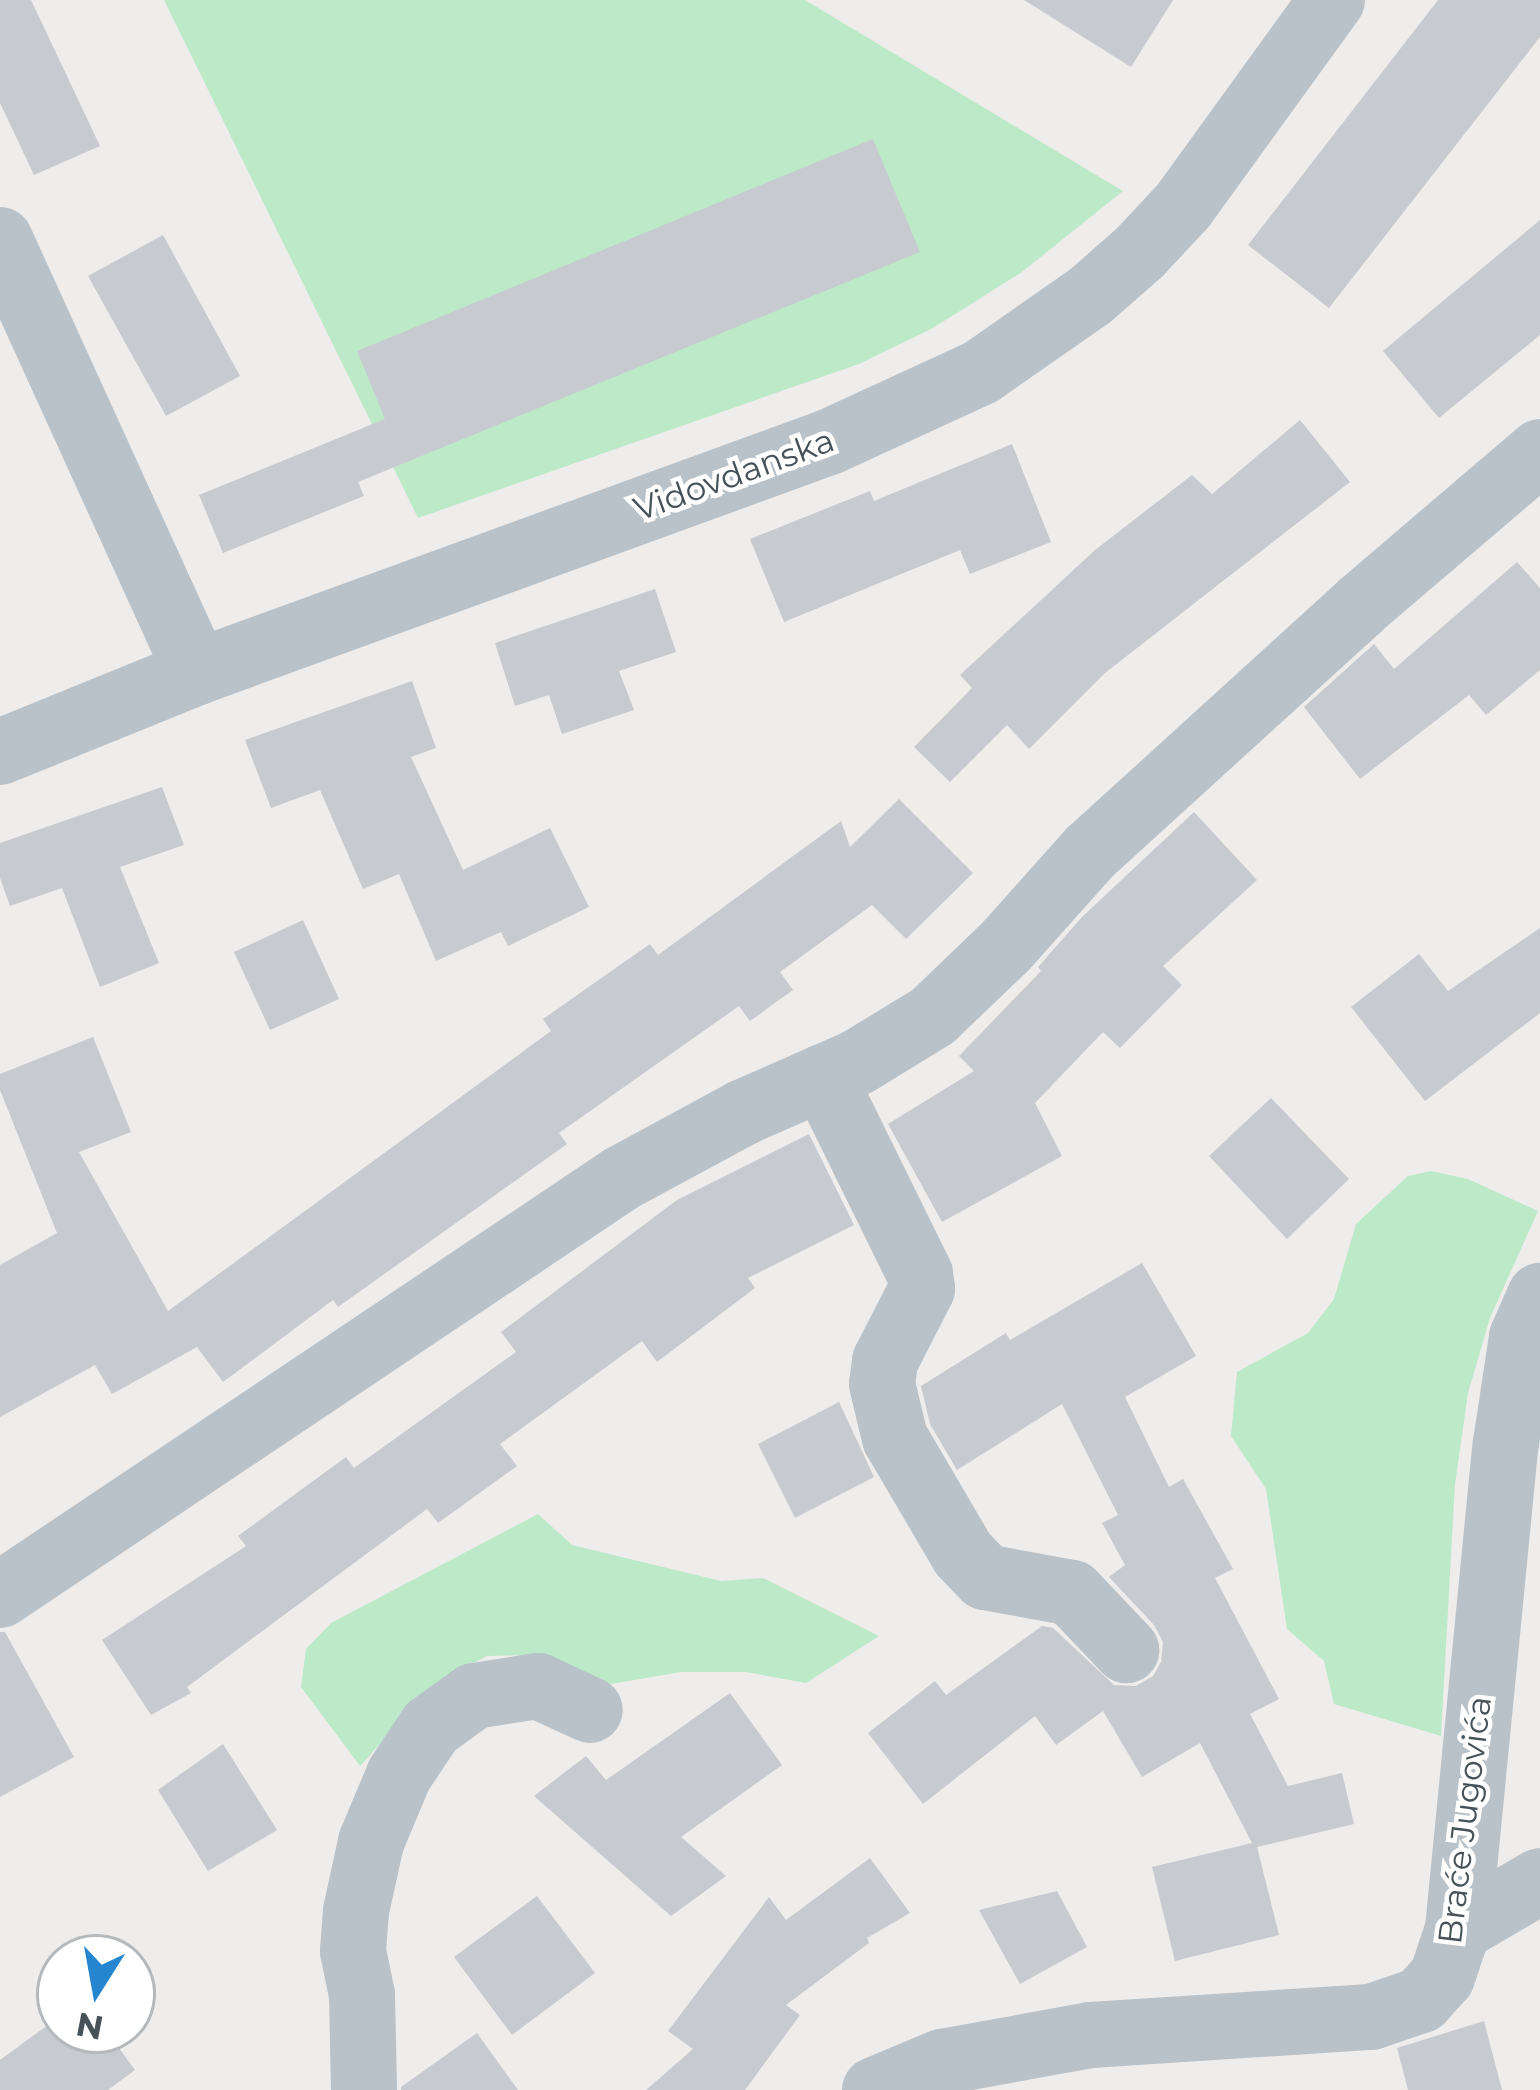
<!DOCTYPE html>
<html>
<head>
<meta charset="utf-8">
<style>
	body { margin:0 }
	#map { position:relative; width:1540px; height:2090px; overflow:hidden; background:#efecec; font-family:Montserrat,sans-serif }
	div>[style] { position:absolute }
	.green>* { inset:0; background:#bceac8 }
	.building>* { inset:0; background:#c7cacf }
	.minor>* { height:66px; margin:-33px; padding:0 33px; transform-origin:33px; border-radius:33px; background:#b8c2c8 }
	span { translate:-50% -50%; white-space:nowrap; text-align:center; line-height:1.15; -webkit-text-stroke:9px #fff; paint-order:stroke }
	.street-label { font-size:33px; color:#465158 }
	.north { position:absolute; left:36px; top:1934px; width:120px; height:120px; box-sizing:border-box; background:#fff; border:3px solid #b5b9bc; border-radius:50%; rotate:191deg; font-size:33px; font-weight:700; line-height:48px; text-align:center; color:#465158 }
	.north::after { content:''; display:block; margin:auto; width:42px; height:54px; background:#2585cf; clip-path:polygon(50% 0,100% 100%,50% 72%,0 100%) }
</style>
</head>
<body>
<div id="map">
	<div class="green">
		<i style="clip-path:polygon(164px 0,805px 0,1123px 191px,1022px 272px,933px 328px,859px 364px,418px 518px)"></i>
		<i style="clip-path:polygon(1431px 1171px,1468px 1179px,1538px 1211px,1490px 1318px,1468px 1393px,1455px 1484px,1441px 1736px,1334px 1704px,1324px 1661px,1287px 1629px,1266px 1489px,1231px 1436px,1237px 1372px,1308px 1333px,1334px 1299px,1356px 1224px,1408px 1176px)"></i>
		<i style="clip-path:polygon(538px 1514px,572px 1545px,721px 1581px,763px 1578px,879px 1636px,806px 1683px,746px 1672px,681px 1672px,611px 1684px,535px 1655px,487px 1656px,436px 1683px,360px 1766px,301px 1687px,306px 1649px,331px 1623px)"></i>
	</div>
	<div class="building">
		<i style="clip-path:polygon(0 0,31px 0,100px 146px,34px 175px,0 103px)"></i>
		<i style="clip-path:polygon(1024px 0,1173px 0,1131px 67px)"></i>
		<i style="clip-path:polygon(1438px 0,1540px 0,1540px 37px,1329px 308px,1248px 245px)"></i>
		<i style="clip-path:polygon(873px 139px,920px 252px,358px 482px,364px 496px,223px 553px,199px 495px,385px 419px,357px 351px)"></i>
		<i style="clip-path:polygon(1540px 220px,1540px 335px,1439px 418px,1383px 351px)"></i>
		<i style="clip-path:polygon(163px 235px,240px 376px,166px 416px,88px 276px)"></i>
		<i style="clip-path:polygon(1300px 420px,1350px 482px,1105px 673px,1029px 749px,1007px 725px,950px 782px,914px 747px,972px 688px,960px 675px,1095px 550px,1192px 475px,1212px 494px)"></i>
		<i style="clip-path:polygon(1012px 444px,1051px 542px,970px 574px,960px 550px,784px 622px,750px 539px,870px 491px,874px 501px)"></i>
		<i style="clip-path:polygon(1517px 562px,1540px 588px,1540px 670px,1486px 715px,1469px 695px,1360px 779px,1304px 707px,1374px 644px,1394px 669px)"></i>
		<i style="clip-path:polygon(655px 589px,676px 652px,619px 671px,634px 710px,562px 734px,549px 695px,515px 706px,495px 643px)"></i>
		<i style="clip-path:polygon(412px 681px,436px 748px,411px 757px,463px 870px,550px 828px,589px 907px,508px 946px,501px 932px,436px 961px,399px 874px,363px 889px,320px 790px,271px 808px,245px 740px)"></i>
		<i style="clip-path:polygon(162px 787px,184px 845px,120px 867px,159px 963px,100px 987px,62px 888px,10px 906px,0 878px,0 843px)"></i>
		<i style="clip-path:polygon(899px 799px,973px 873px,906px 939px,872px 905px,780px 972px,793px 990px,750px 1021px,739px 1006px,559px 1133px,567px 1144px,338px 1307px,333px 1300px,223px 1382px,197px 1347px,112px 1394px,95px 1365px,0 1417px,0 1265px,57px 1233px,0 1090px,0 1074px,93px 1037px,131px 1132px,79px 1152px,168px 1311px,551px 1031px,543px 1019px,650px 944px,658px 955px,841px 821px,850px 847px)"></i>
		<i style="clip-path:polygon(1194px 812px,1257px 880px,1163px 966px,1182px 985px,1120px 1048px,1103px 1032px,1035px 1103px,1062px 1156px,942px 1222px,888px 1124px,974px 1071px,959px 1056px,1041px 971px,1038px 967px,1082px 917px)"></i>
		<i style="clip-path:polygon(303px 920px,339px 999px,270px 1030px,234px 952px)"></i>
		<i style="clip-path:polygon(1540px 928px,1540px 1013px,1425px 1101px,1351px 1007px,1419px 954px,1448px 991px)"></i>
		<i style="clip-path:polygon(1271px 1098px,1349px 1179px,1287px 1239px,1209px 1156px)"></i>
		<i style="clip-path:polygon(809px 1134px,854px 1225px,748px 1278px,755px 1288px,657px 1362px,642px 1341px,500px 1444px,517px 1466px,438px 1523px,427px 1509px,187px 1687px,191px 1693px,151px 1715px,102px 1640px,246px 1546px,238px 1536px,346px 1457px,354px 1468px,516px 1352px,501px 1332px,677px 1200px)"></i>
		<i style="clip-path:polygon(1142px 1263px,1196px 1356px,1125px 1397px,1169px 1487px,1183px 1479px,1233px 1569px,1215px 1578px,1279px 1699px,1250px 1714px,1288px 1786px,1342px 1773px,1354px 1824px,1257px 1847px,1279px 1935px,1175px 1961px,1152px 1867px,1252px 1843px,1200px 1743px,1142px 1777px,1103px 1711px,1056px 1745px,1035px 1716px,923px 1804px,868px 1733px,935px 1681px,946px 1695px,1042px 1626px,1053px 1628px,1114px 1685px,1136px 1686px,1153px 1676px,1161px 1662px,1163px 1642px,1154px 1625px,1109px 1577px,1125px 1565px,1102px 1523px,1118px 1515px,1062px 1404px,957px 1470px,930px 1424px,921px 1386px,1006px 1333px,1010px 1340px)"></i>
		<i style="clip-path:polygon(839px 1402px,874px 1477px,795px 1518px,758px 1444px)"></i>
		<i style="clip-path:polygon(0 1632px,5px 1632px,74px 1757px,0 1797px)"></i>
		<i style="clip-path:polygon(730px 1693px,782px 1765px,681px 1837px,726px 1876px,671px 1916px,534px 1796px,586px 1756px,606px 1780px)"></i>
		<i style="clip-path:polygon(223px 1744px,277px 1830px,208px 1871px,158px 1790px)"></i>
		<i style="clip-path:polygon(870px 1858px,910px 1913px,867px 1938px,869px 1943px,786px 2005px,800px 2015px,745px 2090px,646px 2090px,693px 2049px,668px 2031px,769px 1897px,786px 1920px)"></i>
		<i style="clip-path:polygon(1057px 1891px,1087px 1947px,1020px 1984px,979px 1910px)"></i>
		<i style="clip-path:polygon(537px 1896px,595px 1973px,512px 2035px,454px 1957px)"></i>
		<i style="clip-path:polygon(60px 2016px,60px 2030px,106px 2030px,135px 2070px,108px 2090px,0 2090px,0 2060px)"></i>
		<i style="clip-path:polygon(1484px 2021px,1502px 2090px,1408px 2090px,1397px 2048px)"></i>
		<i style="clip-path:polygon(477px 2033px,518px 2090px,401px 2090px,401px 2087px)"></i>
	</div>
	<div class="minor">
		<i style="left:0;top:240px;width:475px;rotate:65.5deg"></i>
		<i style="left:0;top:752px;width:213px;rotate:-22.1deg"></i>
		<i style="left:197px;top:672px;width:673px;rotate:-20deg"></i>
		<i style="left:829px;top:442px;width:167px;rotate:-24.7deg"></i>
		<i style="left:981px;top:372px;width:133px;rotate:-34.9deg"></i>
		<i style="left:1090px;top:296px;width:65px;rotate:-41.3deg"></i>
		<i style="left:1139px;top:253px;width:64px;rotate:-46.9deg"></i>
		<i style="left:1183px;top:206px;width:254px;rotate:-54.1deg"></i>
		<i style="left:823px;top:1077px;width:220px;rotate:63.8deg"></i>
		<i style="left:920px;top:1274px;width:15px;rotate:82deg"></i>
		<i style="left:922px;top:1289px;width:81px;rotate:117.2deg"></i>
		<i style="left:885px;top:1361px;width:23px;rotate:97deg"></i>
		<i style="left:882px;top:1384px;width:56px;rotate:76.5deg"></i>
		<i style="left:895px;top:1438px;width:134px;rotate:59.6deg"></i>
		<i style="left:963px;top:1554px;width:32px;rotate:46deg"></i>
		<i style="left:985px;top:1577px;width:88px;rotate:10.4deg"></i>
		<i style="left:1072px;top:1593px;width:79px;rotate:46.5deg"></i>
		<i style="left:0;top:1595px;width:749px;rotate:-33.84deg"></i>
		<i style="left:622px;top:1178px;width:139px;rotate:-28.4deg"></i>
		<i style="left:744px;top:1112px;width:124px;rotate:-23.7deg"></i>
		<i style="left:858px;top:1062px;width:88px;rotate:-31.5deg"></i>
		<i style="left:933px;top:1016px;width:101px;rotate:-43.8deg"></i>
		<i style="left:1006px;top:946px;width:126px;rotate:-48.2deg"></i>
		<i style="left:1090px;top:852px;width:365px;rotate:-42.3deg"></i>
		<i style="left:1360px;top:606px;width:237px;rotate:-40.5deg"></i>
		<i style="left:1458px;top:1929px;width:95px;rotate:-30.3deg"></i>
		<i style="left:364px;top:2090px;width:95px;rotate:-91.2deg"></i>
		<i style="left:362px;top:1995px;width:45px;rotate:-101.6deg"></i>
		<i style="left:353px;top:1951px;width:40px;rotate:-85.7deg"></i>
		<i style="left:356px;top:1911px;width:71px;rotate:-77.7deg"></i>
		<i style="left:371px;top:1842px;width:73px;rotate:-67.3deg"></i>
		<i style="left:399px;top:1775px;width:58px;rotate:-56.3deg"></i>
		<i style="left:431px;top:1727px;width:53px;rotate:-35.8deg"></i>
		<i style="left:474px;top:1696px;width:65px;rotate:-8.9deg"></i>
		<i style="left:538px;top:1686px;width:57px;rotate:24.8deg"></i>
		<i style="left:875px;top:2090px;width:73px;rotate:-22.7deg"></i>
		<i style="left:942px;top:2062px;width:151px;rotate:-10.3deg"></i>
		<i style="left:1091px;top:2035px;width:281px;rotate:-3.7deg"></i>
		<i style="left:1371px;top:2017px;width:53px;rotate:-18.8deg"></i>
		<i style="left:1421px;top:2000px;width:31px;rotate:-48deg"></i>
		<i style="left:1442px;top:1977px;width:51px;rotate:-71.6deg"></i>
		<i style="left:1458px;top:1929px;width:488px;rotate:-84.4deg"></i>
		<i style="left:1506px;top:1443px;width:107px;rotate:-81.4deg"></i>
		<i style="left:1522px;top:1337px;width:45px;rotate:-66.3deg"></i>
	</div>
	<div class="street-label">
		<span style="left:734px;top:475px;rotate:-20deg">Vidovdanska</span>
		<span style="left:1465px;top:1820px;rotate:-83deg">Braće Jugovića</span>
	</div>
	<div class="north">N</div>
</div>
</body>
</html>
